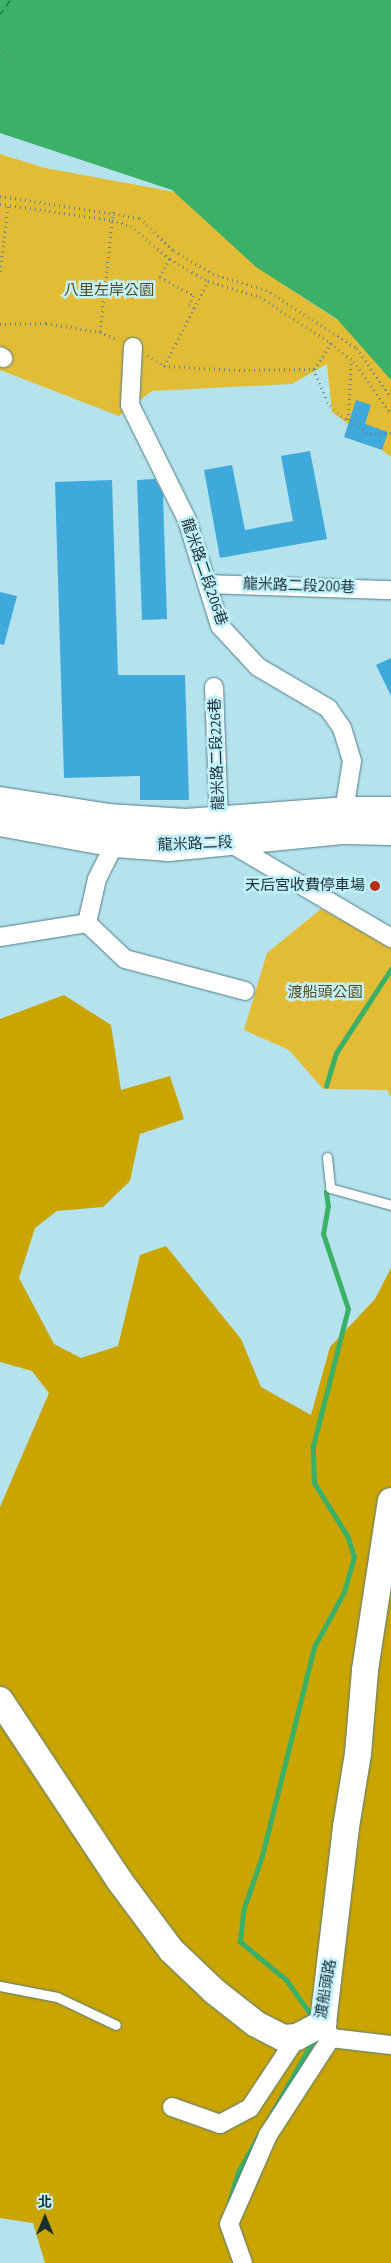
<!DOCTYPE html>
<html>
<head>
<meta charset="utf-8">
<style>
	body { margin:0 }
	#map { position:relative; width:391px; height:2263px; overflow:hidden; background:#b5e3ed; font-family:"Source Sans 3","Noto Sans TC",sans-serif }
	div>[style] { position:absolute }
	.green>* { inset:0; background:#e2bc35 }
	.forest>* { inset:0; background:#caa401 }
	.water>* { inset:0; background:#3bb067 }
	.stream>* { height:4.5px; margin:-2.25px; padding:0 2.25px; transform-origin:2.25px; border-radius:2.25px; background:#3bb067 }
	.ferry>* { height:1px; margin-top:-0.5px; transform-origin:0; background:repeating-linear-gradient(90deg,#065e2f 0 6px,transparent 0 11px) }
	.building>* { inset:0; background:#3ea9da }
	.path>* { height:2.5px; margin-top:-1.25px; transform-origin:0; background:repeating-linear-gradient(90deg,#65858c 0 1px,transparent 0 5px) }
	.roads { filter:drop-shadow(0 0 1px #507c85) drop-shadow(0 0 1px #507c85) }
	.lane>* { height:9px; margin:-4.5px; padding:0 4.5px; transform-origin:4.5px; border-radius:4.5px; background:#fff }
	.street>* { height:18px; margin:-9px; padding:0 9px; transform-origin:9px; border-radius:9px; background:#fff }
	.secondary>* { height:26px; margin:-13px; padding:0 13px; transform-origin:13px; border-radius:13px; background:#fff }
	.primary>* { height:28px; margin:-14px; padding:0 14px; transform-origin:14px; border-radius:14px; background:#fff }
	.dots>* { width:14px; height:14px; translate:-50% -50%; box-sizing:border-box; border:2px solid #c2f1fb; border-radius:50% }
	span { translate:-50% -50%; white-space:nowrap; text-align:center; line-height:1.15; -webkit-text-stroke:5px #c2f1fb; paint-order:stroke }
	.park-label { font-size:15px; color:#594a16 }
	.street-label { font-size:15px; color:#1b2e32 }
	.poi-label { font-size:15px; color:#1b2e32 }
	.right { translate:-100% -50%; text-align:right }
	.north { position:absolute; left:20px; top:2193px; width:50px; height:50px; -webkit-text-stroke:4px #c2f1fb; paint-order:stroke; rotate:0deg; font-size:14px; font-weight:700; line-height:20px; text-align:center; color:#1b2e32 }
	.north::after { content:''; display:block; margin:auto; width:18px; height:22px; background:#1b2e32; clip-path:polygon(50% 0,100% 100%,50% 72%,0 100%) }
</style>
</head>
<body>
<div id="map">
	<div class="green">
		<i style="clip-path:polygon(0 154px,45px 168px,175px 192px,281px 283px,362px 336px,391px 378px,391px 457px,332px 412px,327px 364px,292px 384px,152px 391px,119px 416px,0 370px)"></i>
		<i style="clip-path:polygon(321px 909px,391px 947px,391px 1097px,387px 1090px,323px 1089px,289px 1050px,244px 1030px,267px 953px)"></i>
	</div>
	<div class="forest">
		<i style="clip-path:polygon(64px 995px,111px 1025px,121px 1090px,170px 1076px,184px 1119px,140px 1134px,130px 1181px,103px 1207px,57px 1211px,35px 1228px,19px 1278px,54px 1344px,81px 1358px,118px 1346px,140px 1255px,166px 1246px,241px 1339px,261px 1387px,311px 1415px,330px 1347px,375px 1299px,391px 1268px,391px 2263px,45px 2263px,33px 2223px,0 2218px,0 1507px,49px 1393px,32px 1371px,0 1362px,0 1019px)"></i>
	</div>
	<div class="water">
		<i style="clip-path:polygon(0 0,391px 0,391px 380px,337px 319px,256px 267px,172px 190px,0 133px)"></i>
	</div>
	<div class="stream">
		<i style="left:326px;top:1086px;width:34px;rotate:-73deg"></i>
		<i style="left:336px;top:1053px;width:100px;rotate:-56.8deg"></i>
		<i style="left:310px;top:2014px;width:42px;rotate:-125.2deg"></i>
		<i style="left:286px;top:1980px;width:60px;rotate:-140.4deg"></i>
		<i style="left:240px;top:1942px;width:31px;rotate:-84deg"></i>
		<i style="left:243px;top:1911px;width:58px;rotate:-70.9deg"></i>
		<i style="left:262px;top:1856px;width:215px;rotate:-76deg"></i>
		<i style="left:314px;top:1647px;width:63px;rotate:-61.4deg"></i>
		<i style="left:344px;top:1592px;width:36px;rotate:-74deg"></i>
		<i style="left:354px;top:1557px;width:22px;rotate:-108deg"></i>
		<i style="left:347px;top:1536px;width:62px;rotate:-121.9deg"></i>
		<i style="left:314px;top:1483px;width:37px;rotate:-92deg"></i>
		<i style="left:313px;top:1446px;width:141px;rotate:-75.7deg"></i>
		<i style="left:348px;top:1309px;width:79px;rotate:-108.4deg"></i>
		<i style="left:323px;top:1234px;width:27px;rotate:-80deg"></i>
		<i style="left:328px;top:1207px;width:15px;rotate:-98deg"></i>
		<i style="left:267px;top:2122px;width:92px;rotate:-60.6deg"></i>
		<i style="left:229px;top:2203px;width:32px;rotate:-74deg"></i>
		<i style="left:238px;top:2172px;width:43px;rotate:-60.4deg"></i>
	</div>
	<div class="ferry">
		<i style="left:0;top:14px;width:17px;rotate:-54deg"></i>
	</div>
	<div class="building">
		<i style="clip-path:polygon(356px 400px,371px 405px,365px 424px,388px 432px,382px 450px,344px 437px)"></i>
		<i style="clip-path:polygon(310px 451px,327px 539px,220px 558px,204px 470px,232px 465px,245px 530px,293px 521px,281px 456px)"></i>
		<i style="clip-path:polygon(155px 479px,163px 495px,167px 619px,142px 620px,137px 480px)"></i>
		<i style="clip-path:polygon(112px 480px,118px 675px,185px 675px,189px 800px,140px 800px,140px 776px,64px 778px,55px 482px)"></i>
		<i style="clip-path:polygon(0 592px,17px 596px,4px 645px,0 644px)"></i>
		<i style="clip-path:polygon(391px 658px,391px 696px,376px 665px)"></i>
	</div>
	<div class="path">
		<i style="left:0;top:48px;width:24px;rotate:42deg"></i>
		<i style="left:0;top:196px;width:142px;rotate:8.9deg"></i>
		<i style="left:140px;top:218px;width:47px;rotate:44.1deg"></i>
		<i style="left:174px;top:251px;width:45px;rotate:30.5deg"></i>
		<i style="left:213px;top:274px;width:55px;rotate:16.8deg"></i>
		<i style="left:266px;top:290px;width:108px;rotate:32.5deg"></i>
		<i style="left:357px;top:348px;width:60px;rotate:55.2deg"></i>
		<i style="left:0;top:204px;width:113px;rotate:8.1deg"></i>
		<i style="left:112px;top:220px;width:20px;rotate:18deg"></i>
		<i style="left:131px;top:226px;width:51px;rotate:40.2deg"></i>
		<i style="left:170px;top:259px;width:26px;rotate:31deg"></i>
		<i style="left:192px;top:272px;width:18px;rotate:29deg"></i>
		<i style="left:208px;top:281px;width:54px;rotate:17.1deg"></i>
		<i style="left:260px;top:297px;width:85px;rotate:32.9deg"></i>
		<i style="left:331px;top:343px;width:29px;rotate:38deg"></i>
		<i style="left:354px;top:361px;width:64px;rotate:54.6deg"></i>
		<i style="left:170px;top:259px;width:21px;rotate:119deg"></i>
		<i style="left:160px;top:277px;width:39px;rotate:29deg"></i>
		<i style="left:194px;top:296px;width:10px;rotate:119deg"></i>
		<i style="left:189px;top:305px;width:6px;rotate:31deg"></i>
		<i style="left:0;top:272px;width:67px;rotate:-83.2deg"></i>
		<i style="left:0;top:324px;width:46px;rotate:-1.2deg"></i>
		<i style="left:46px;top:323px;width:55px;rotate:9.5deg"></i>
		<i style="left:100px;top:332px;width:20px;rotate:24deg"></i>
		<i style="left:100px;top:332px;width:121px;rotate:-83.8deg"></i>
		<i style="left:148px;top:355px;width:19px;rotate:35deg"></i>
		<i style="left:164px;top:366px;width:96px;rotate:-62.6deg"></i>
		<i style="left:164px;top:366px;width:75px;rotate:3.1deg"></i>
		<i style="left:239px;top:370px;width:75px;rotate:-0.8deg"></i>
		<i style="left:314px;top:369px;width:31px;rotate:-57deg"></i>
		<i style="left:314px;top:369px;width:35px;rotate:68deg"></i>
		<i style="left:327px;top:402px;width:20px;rotate:45deg"></i>
		<i style="left:341px;top:416px;width:34px;rotate:32deg"></i>
		<i style="left:370px;top:434px;width:21px;rotate:-3deg"></i>
		<i style="left:348px;top:420px;width:60px;rotate:-87.1deg"></i>
	</div>
	<div class="roads">
		<div class="lane">
			<i style="left:327px;top:1157px;width:31px;rotate:84deg"></i>
			<i style="left:330px;top:1188px;width:63px;rotate:15.6deg"></i>
			<i style="left:0;top:1986px;width:58px;rotate:10.9deg"></i>
			<i style="left:57px;top:1997px;width:65px;rotate:25.4deg"></i>
		</div>
		<div class="street">
			<i style="left:133px;top:347px;width:58px;rotate:93deg"></i>
			<i style="left:130px;top:405px;width:128px;rotate:63.6deg"></i>
			<i style="left:187px;top:520px;width:111px;rotate:72.7deg"></i>
			<i style="left:220px;top:626px;width:56px;rotate:47.2deg"></i>
			<i style="left:258px;top:667px;width:81px;rotate:30.4deg"></i>
			<i style="left:328px;top:708px;width:24px;rotate:55deg"></i>
			<i style="left:342px;top:728px;width:34px;rotate:73deg"></i>
			<i style="left:352px;top:761px;width:51px;rotate:99.1deg"></i>
			<i style="left:0;top:356px;width:4px;rotate:34deg"></i>
			<i style="left:207px;top:584px;width:184px;rotate:1.9deg"></i>
			<i style="left:214px;top:687px;width:134px;rotate:87.9deg"></i>
			<i style="left:230px;top:843px;width:187px;rotate:30.5deg"></i>
			<i style="left:87px;top:923px;width:52px;rotate:43.5deg"></i>
			<i style="left:125px;top:959px;width:124px;rotate:14.9deg"></i>
			<i style="left:0;top:937px;width:88px;rotate:-9.1deg"></i>
			<i style="left:87px;top:923px;width:45px;rotate:-77.2deg"></i>
			<i style="left:97px;top:879px;width:40px;rotate:-63.4deg"></i>
			<i style="left:326px;top:2028px;width:11px;rotate:63deg"></i>
			<i style="left:331px;top:2038px;width:60px;rotate:6.7deg"></i>
			<i style="left:172px;top:2107px;width:51px;rotate:19.5deg"></i>
			<i style="left:220px;top:2124px;width:34px;rotate:-28deg"></i>
			<i style="left:250px;top:2108px;width:85px;rotate:-56.5deg"></i>
			<i style="left:243px;top:2263px;width:41px;rotate:-109.7deg"></i>
			<i style="left:229px;top:2224px;width:97px;rotate:-66.3deg"></i>
			<i style="left:268px;top:2135px;width:116px;rotate:-57deg"></i>
		</div>
		<div class="secondary">
			<i style="left:0;top:1700px;width:216px;rotate:56.5deg"></i>
			<i style="left:119px;top:1880px;width:87px;rotate:53.4deg"></i>
			<i style="left:171px;top:1950px;width:59px;rotate:43.6deg"></i>
			<i style="left:214px;top:1991px;width:53px;rotate:38.2deg"></i>
			<i style="left:256px;top:2024px;width:31px;rotate:27deg"></i>
			<i style="left:284px;top:2038px;width:13px;rotate:-4deg"></i>
			<i style="left:297px;top:2037px;width:30px;rotate:-28deg"></i>
			<i style="left:323px;top:2023px;width:197px;rotate:-83.3deg"></i>
			<i style="left:346px;top:1827px;width:74px;rotate:-80.7deg"></i>
			<i style="left:358px;top:1754px;width:84px;rotate:-85.2deg"></i>
			<i style="left:365px;top:1670px;width:171px;rotate:-81.3deg"></i>
		</div>
		<div class="primary">
			<i style="left:0;top:801px;width:109px;rotate:8.9deg"></i>
			<i style="left:108px;top:818px;width:78px;rotate:3.7deg"></i>
			<i style="left:186px;top:823px;width:158px;rotate:-4.3deg"></i>
			<i style="left:344px;top:811px;width:47px"></i>
			<i style="left:0;top:822px;width:117px;rotate:10.3deg"></i>
			<i style="left:115px;top:843px;width:54px;rotate:4.2deg"></i>
			<i style="left:169px;top:847px;width:174px;rotate:-5.6deg"></i>
			<i style="left:342px;top:830px;width:49px;rotate:1.2deg"></i>
		</div>
	</div>
	<div class="dots">
		<i style="left:375px;top:886px;background:#b82c13"></i>
	</div>
	<div class="park-label">
		<span style="left:109px;top:291px">八里左岸公園</span>
		<span style="left:325px;top:993px">渡船頭公園</span>
	</div>
	<div class="street-label">
		<span style="left:204px;top:572px;rotate:71deg">龍米路二段206巷</span>
		<span style="left:299px;top:586px;rotate:2deg">龍米路二段200巷</span>
		<span style="left:217px;top:754px;rotate:-92deg">龍米路二段226巷</span>
		<span style="left:195px;top:844px;rotate:-2deg">龍米路二段</span>
		<span style="left:326px;top:1989px;rotate:-80deg">渡船頭路</span>
	</div>
	<div class="poi-label">
		<span class="right" style="left:365px;top:886px">天后宮收費停車場</span>
	</div>
	<div class="north">北</div>
</div>
</body>
</html>
